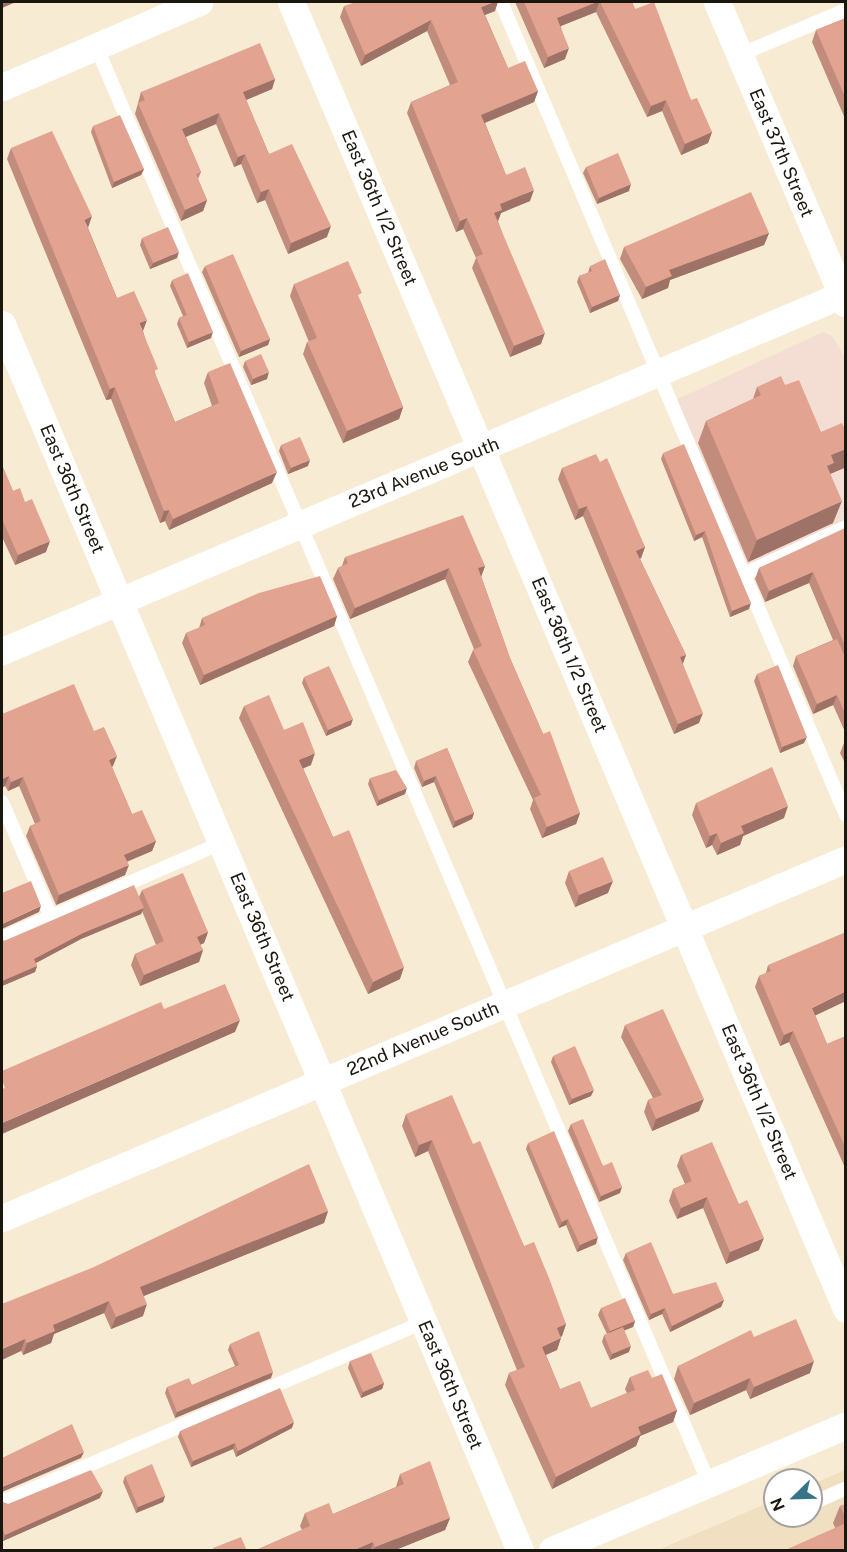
<!DOCTYPE html>
<html>
<head>
<meta charset="utf-8">
<style>
	body { margin:0 }
	#map { position:relative; width:847px; height:1552px; overflow:hidden; background:#f8ebd3; font-family:"Public Sans",sans-serif }
	div>[style] { position:absolute }
	.commercial>* { inset:0; background:#f4ddd2 }
	.built>* { inset:0; background:#f0dfc0 }
	.lane>* { height:14px; margin:-7px; padding:0 7px; transform-origin:7px; border-radius:7px; background:#fff }
	.street>* { height:27px; margin:-13.5px; padding:0 13.5px; transform-origin:13.5px; border-radius:13.5px; background:#fff }
	.wall>* { inset:0; background:#c28c7d }
	.shaded-wall>* { inset:0; background:#9e7266 }
	.building>* { inset:0; background:#e2a391 }
	span { translate:-50% -50%; white-space:nowrap; text-align:center; line-height:1.15; -webkit-text-stroke:6px #fff; paint-order:stroke }
	.street-label { font-size:18px; color:#1b170e }
	.frame { position:absolute; inset:0; border:3px solid #1b170e; pointer-events:none }
	.north { position:absolute; left:763px; top:1468px; width:60px; height:60px; box-sizing:border-box; background:#fff; border:2px solid #a4a29f; border-radius:50%; rotate:247deg; font-size:16px; font-weight:700; line-height:24px; text-align:center; color:#1b170e }
	.north::after { content:''; display:block; margin:auto; width:21px; height:27px; background:#37748a; clip-path:polygon(50% 0,100% 100%,50% 72%,0 100%) }
</style>
</head>
<body>
<div id="map">
	<div class="commercial">
		<i style="clip-path:polygon(823px 332px,832px 336px,845px 357px,845px 535px,743px 579px,667px 404px)"></i>
	</div>
	<div class="built">
		<i style="clip-path:polygon(845px 1470px,845px 1550px,658px 1550px,775px 1500px,775px 1516px,811px 1516px,811px 1485px)"></i>
	</div>
	<div class="lane">
		<i style="left:501px;top:2px;width:883px;rotate:67.01deg"></i>
		<i style="left:96px;top:46px;width:1560px;rotate:66.9deg"></i>
		<i style="left:739px;top:55px;width:116px;rotate:-22.8deg"></i>
		<i style="left:744px;top:574px;width:112px;rotate:-24.7deg"></i>
		<i style="left:2px;top:802px;width:125px;rotate:66.9deg"></i>
		<i style="left:2px;top:938px;width:240px;rotate:-23.4deg"></i>
		<i style="left:2px;top:1502px;width:459px;rotate:-23.1deg"></i>
		<i style="left:813px;top:1503px;width:36px;rotate:-24deg"></i>
	</div>
	<div class="street">
		<i style="left:291px;top:2px;width:1420px;rotate:66.99deg"></i>
		<i style="left:717px;top:2px;width:328px;rotate:66.9deg"></i>
		<i style="left:2px;top:87px;width:215px;rotate:-23.3deg"></i>
		<i style="left:2px;top:324px;width:1331px;rotate:67.1deg"></i>
		<i style="left:2px;top:651px;width:917px;rotate:-22.99deg"></i>
		<i style="left:2px;top:1218px;width:917px;rotate:-23.04deg"></i>
		<i style="left:552px;top:1550px;width:319px;rotate:-23deg"></i>
	</div>
	<div class="wall">
		<i style="clip-path:polygon(515px 2px,632px 2px,635px 9px,691px 100px,712px 132px,708px 143px,681px 155px,662px 111px,647px 117px,596px 12px,561px 26px,565px 59px,544px 68px)"></i>
		<i style="clip-path:polygon(344px 6px,495px 11px,485px 15px,508px 68px,538px 91px,534px 102px,485px 123px,506px 175px,530px 201px,501px 213px,498px 221px,541px 344px,510px 357px,472px 268px,476px 258px,463px 229px,456px 232px,407px 113px,411px 102px,450px 85px,427px 31px,361px 66px,340px 17px)"></i>
		<i style="clip-path:polygon(846px 18px,846px 121px,812px 42px,816px 30px)"></i>
		<i style="clip-path:polygon(275px 79px,272px 89px,246px 100px,269px 154px,327px 237px,288px 254px,265px 200px,257px 203px,241px 164px,234px 167px,216px 124px,186px 137px,201px 172px,198px 179px,207px 200px,203px 211px,181px 221px,135px 114px,141px 92px)"></i>
		<i style="clip-path:polygon(93px 126px,144px 169px,141px 175px,112px 188px,91px 132px)"></i>
		<i style="clip-path:polygon(11px 148px,88px 228px,117px 298px,143px 331px,156px 376px,175px 422px,212px 406px,204px 383px,208px 372px,272px 483px,169px 530px,165px 521px,160px 523px,111px 399px,106px 400px,7px 159px)"></i>
		<i style="clip-path:polygon(586px 167px,629px 191px,597px 204px,583px 173px)"></i>
		<i style="clip-path:polygon(769px 233px,764px 245px,670px 280px,668px 288px,642px 299px,620px 259px,624px 247px)"></i>
		<i style="clip-path:polygon(142px 238px,177px 258px,150px 269px,140px 245px)"></i>
		<i style="clip-path:polygon(205px 266px,270px 339px,268px 345px,239px 357px,202px 272px)"></i>
		<i style="clip-path:polygon(590px 266px,620px 295px,618px 301px,590px 313px,577px 282px,579px 276px,588px 273px)"></i>
		<i style="clip-path:polygon(172px 280px,211px 338px,187px 348px,177px 324px,179px 318px,183px 316px,170px 286px)"></i>
		<i style="clip-path:polygon(294px 284px,360px 300px,403px 407px,399px 419px,343px 443px,303px 354px,307px 342px,309px 342px,290px 296px)"></i>
		<i style="clip-path:polygon(245px 361px,267px 379px,251px 385px,243px 367px)"></i>
		<i style="clip-path:polygon(785px 385px,821px 432px,846px 431px,846px 463px,844px 468px,830px 474px,833px 523px,748px 562px,698px 443px,706px 421px,753px 399px,757px 387px)"></i>
		<i style="clip-path:polygon(281px 445px,308px 466px,288px 474px,279px 451px)"></i>
		<i style="clip-path:polygon(663px 453px,749px 609px,730px 617px,702px 537px,694px 541px,661px 459px)"></i>
		<i style="clip-path:polygon(600px 462px,645px 547px,641px 558px,640px 559px,686px 655px,683px 664px,699px 723px,674px 734px,583px 516px,575px 520px,558px 479px,562px 468px)"></i>
		<i style="clip-path:polygon(2px 465px,13px 491px,46px 552px,15px 565px,2px 537px)"></i>
		<i style="clip-path:polygon(846px 531px,846px 734px,833px 705px,813px 714px,793px 666px,796px 656px,833px 640px,809px 583px,765px 602px,755px 579px,759px 568px)"></i>
		<i style="clip-path:polygon(345px 557px,485px 566px,481px 576px,510px 658px,543px 734px,580px 813px,576px 824px,542px 838px,530px 809px,533px 800px,468px 662px,473px 650px,474px 649px,445px 579px,350px 619px,333px 579px,338px 568px,342px 566px)"></i>
		<i style="clip-path:polygon(337px 616px,334px 626px,200px 685px,182px 643px,186px 633px,199px 628px,202px 618px)"></i>
		<i style="clip-path:polygon(757px 674px,804px 743px,780px 753px,754px 681px)"></i>
		<i style="clip-path:polygon(304px 677px,351px 725px,326px 736px,302px 683px)"></i>
		<i style="clip-path:polygon(244px 706px,284px 730px,311px 765px,303px 768px,333px 837px,400px 979px,368px 994px,239px 718px)"></i>
		<i style="clip-path:polygon(2px 714px,94px 731px,113px 766px,112px 767px,132px 814px,156px 841px,152px 851px,127px 862px,125px 875px,56px 905px,26px 836px,30px 826px,35px 824px,19px 786px,8px 791px,5px 786px)"></i>
		<i style="clip-path:polygon(846px 742px,846px 765px,840px 753px,844px 743px)"></i>
		<i style="clip-path:polygon(447px 748px,474px 813px,472px 819px,453px 828px,434px 782px,422px 787px,414px 768px,416px 761px)"></i>
		<i style="clip-path:polygon(370px 778px,405px 794px,377px 806px,368px 784px)"></i>
		<i style="clip-path:polygon(696px 803px,784px 818px,743px 836px,740px 845px,717px 855px,712px 845px,706px 848px,692px 815px)"></i>
		<i style="clip-path:polygon(569px 871px,608px 893px,575px 907px,565px 883px)"></i>
		<i style="clip-path:polygon(142px 890px,208px 932px,204px 943px,200px 945px,203px 950px,199px 962px,140px 986px,131px 965px,135px 954px,156px 945px,142px 911px,141px 914px,81px 939px,36px 963px,37px 966px,35px 972px,2px 986px,2px 939px,4px 941px,139px 897px)"></i>
		<i style="clip-path:polygon(768px 965px,815px 1015px,827px 1044px,846px 1036px,846px 1170px,789px 1042px,780px 1046px,755px 987px,759px 976px,766px 973px)"></i>
		<i style="clip-path:polygon(625px 1025px,699px 1111px,652px 1131px,644px 1112px,648px 1100px,653px 1098px,621px 1037px)"></i>
		<i style="clip-path:polygon(553px 1056px,591px 1096px,569px 1105px,551px 1062px)"></i>
		<i style="clip-path:polygon(406px 1114px,473px 1144px,524px 1246px,566px 1324px,562px 1336px,561px 1337px,557px 1350px,546px 1355px,560px 1389px,591px 1408px,627px 1393px,625px 1389px,630px 1377px,652px 1378px,677px 1410px,673px 1422px,640px 1436px,636px 1446px,552px 1489px,505px 1385px,509px 1373px,517px 1370px,428px 1151px,415px 1157px,402px 1126px)"></i>
		<i style="clip-path:polygon(571px 1124px,603px 1166px,620px 1193px,599px 1202px,568px 1131px)"></i>
		<i style="clip-path:polygon(528px 1143px,596px 1244px,577px 1252px,566px 1225px,559px 1228px,526px 1149px)"></i>
		<i style="clip-path:polygon(681px 1155px,739px 1204px,759px 1250px,726px 1264px,703px 1208px,677px 1219px,669px 1201px,673px 1189px,685px 1184px,677px 1166px)"></i>
		<i style="clip-path:polygon(328px 1211px,324px 1223px,144px 1296px,143px 1316px,111px 1329px,104px 1313px,54px 1334px,51px 1343px,23px 1355px,2px 1304px)"></i>
		<i style="clip-path:polygon(626px 1253px,673px 1294px,724px 1300px,721px 1307px,670px 1332px,662px 1314px,649px 1320px,623px 1260px)"></i>
		<i style="clip-path:polygon(601px 1308px,635px 1321px,633px 1327px,624px 1330px,629px 1352px,610px 1360px,602px 1342px,604px 1335px,607px 1334px,598px 1315px)"></i>
		<i style="clip-path:polygon(754px 1337px,810px 1373px,750px 1399px,746px 1390px,690px 1415px,674px 1379px,678px 1366px)"></i>
		<i style="clip-path:polygon(230px 1344px,271px 1378px,175px 1418px,165px 1393px,167px 1387px,192px 1385px,235px 1366px,228px 1350px)"></i>
		<i style="clip-path:polygon(350px 1361px,384px 1383px,382px 1389px,361px 1398px,348px 1368px)"></i>
		<i style="clip-path:polygon(292px 1428px,236px 1457px,233px 1449px,191px 1467px,178px 1437px,180px 1431px)"></i>
		<i style="clip-path:polygon(400px 1474px,450px 1518px,445px 1530px,393px 1551px,254px 1551px,302px 1530px,300px 1526px,305px 1513px,333px 1514px,396px 1487px)"></i>
		<i style="clip-path:polygon(125px 1476px,165px 1496px,163px 1502px,136px 1513px,123px 1482px)"></i>
		<i style="clip-path:polygon(100px 1498px,3px 1541px,2px 1539px,2px 1502px,8px 1504px)"></i>
		<i style="clip-path:polygon(846px 1504px,846px 1551px,833px 1523px,840px 1506px)"></i>
	</div>
	<div class="shaded-wall">
		<i style="clip-path:polygon(2px 2px,16px 2px,2px 8px)"></i>
		<i style="clip-path:polygon(494px 2px,498px 2px,495px 11px,477px 18px,481px 7px)"></i>
		<i style="clip-path:polygon(597px 2px,599px 2px,596px 12px,553px 29px,557px 18px)"></i>
		<i style="clip-path:polygon(431px 20px,427px 31px,361px 66px,365px 55px)"></i>
		<i style="clip-path:polygon(569px 48px,565px 59px,544px 68px,548px 57px)"></i>
		<i style="clip-path:polygon(275px 79px,272px 89px,239px 103px,243px 92px)"></i>
		<i style="clip-path:polygon(538px 91px,534px 102px,477px 126px,481px 115px)"></i>
		<i style="clip-path:polygon(666px 100px,662px 111px,647px 117px,651px 106px)"></i>
		<i style="clip-path:polygon(219px 113px,216px 124px,178px 140px,182px 129px)"></i>
		<i style="clip-path:polygon(712px 132px,708px 143px,681px 155px,685px 144px)"></i>
		<i style="clip-path:polygon(245px 154px,241px 164px,234px 167px,238px 157px)"></i>
		<i style="clip-path:polygon(144px 169px,141px 175px,112px 188px,114px 182px)"></i>
		<i style="clip-path:polygon(631px 184px,629px 191px,597px 204px,599px 198px)"></i>
		<i style="clip-path:polygon(269px 189px,265px 200px,257px 203px,261px 192px)"></i>
		<i style="clip-path:polygon(534px 190px,530px 201px,501px 213px,498px 221px,494px 213px,500px 204px)"></i>
		<i style="clip-path:polygon(207px 200px,203px 211px,181px 221px,185px 210px)"></i>
		<i style="clip-path:polygon(92px 216px,88px 228px,84px 220px)"></i>
		<i style="clip-path:polygon(467px 218px,463px 229px,456px 232px,460px 221px)"></i>
		<i style="clip-path:polygon(331px 226px,327px 237px,288px 254px,291px 243px)"></i>
		<i style="clip-path:polygon(769px 233px,764px 245px,670px 280px,668px 288px,642px 299px,646px 287px,669px 270px)"></i>
		<i style="clip-path:polygon(179px 252px,177px 258px,150px 269px,153px 263px)"></i>
		<i style="clip-path:polygon(620px 295px,618px 301px,590px 313px,592px 307px)"></i>
		<i style="clip-path:polygon(147px 320px,143px 331px,139px 323px)"></i>
		<i style="clip-path:polygon(213px 332px,211px 338px,187px 348px,189px 342px)"></i>
		<i style="clip-path:polygon(545px 333px,541px 344px,510px 357px,514px 346px)"></i>
		<i style="clip-path:polygon(270px 339px,268px 345px,239px 357px,241px 351px)"></i>
		<i style="clip-path:polygon(269px 372px,267px 379px,251px 385px,253px 379px)"></i>
		<i style="clip-path:polygon(115px 387px,111px 399px,106px 400px,110px 389px)"></i>
		<i style="clip-path:polygon(403px 407px,399px 419px,343px 443px,347px 431px)"></i>
		<i style="clip-path:polygon(846px 449px,846px 463px,844px 468px,830px 474px,819px 488px,831px 455px)"></i>
		<i style="clip-path:polygon(310px 460px,308px 466px,288px 474px,291px 468px)"></i>
		<i style="clip-path:polygon(277px 472px,272px 483px,169px 530px,173px 519px)"></i>
		<i style="clip-path:polygon(842px 501px,833px 523px,748px 562px,757px 540px)"></i>
		<i style="clip-path:polygon(587px 506px,583px 516px,575px 520px,579px 509px)"></i>
		<i style="clip-path:polygon(169px 510px,165px 521px,160px 523px,164px 511px)"></i>
		<i style="clip-path:polygon(705px 531px,702px 537px,694px 541px,696px 535px)"></i>
		<i style="clip-path:polygon(50px 541px,46px 552px,15px 565px,18px 555px)"></i>
		<i style="clip-path:polygon(645px 547px,641px 558px,632px 562px,636px 551px)"></i>
		<i style="clip-path:polygon(485px 566px,481px 577px,478px 568px)"></i>
		<i style="clip-path:polygon(449px 568px,445px 579px,350px 619px,355px 608px)"></i>
		<i style="clip-path:polygon(813px 572px,809px 583px,765px 602px,769px 591px)"></i>
		<i style="clip-path:polygon(751px 603px,749px 609px,730px 617px,732px 611px)"></i>
		<i style="clip-path:polygon(337px 616px,334px 626px,200px 685px,204px 675px)"></i>
		<i style="clip-path:polygon(686px 655px,682px 665px,680px 657px)"></i>
		<i style="clip-path:polygon(837px 695px,833px 705px,813px 714px,817px 704px)"></i>
		<i style="clip-path:polygon(703px 713px,699px 723px,674px 734px,678px 724px)"></i>
		<i style="clip-path:polygon(353px 719px,351px 725px,326px 736px,328px 730px)"></i>
		<i style="clip-path:polygon(807px 737px,804px 743px,780px 753px,782px 747px)"></i>
		<i style="clip-path:polygon(315px 753px,311px 765px,295px 772px,299px 760px)"></i>
		<i style="clip-path:polygon(117px 756px,113px 766px,105px 769px,109px 760px)"></i>
		<i style="clip-path:polygon(9px 776px,5px 786px,2px 788px,2px 779px)"></i>
		<i style="clip-path:polygon(436px 776px,434px 782px,422px 787px,424px 781px)"></i>
		<i style="clip-path:polygon(23px 777px,19px 786px,8px 791px,11px 782px)"></i>
		<i style="clip-path:polygon(407px 788px,405px 794px,377px 806px,379px 800px)"></i>
		<i style="clip-path:polygon(788px 806px,784px 818px,743px 836px,740px 845px,717px 855px,721px 843px,741px 826px)"></i>
		<i style="clip-path:polygon(474px 813px,472px 819px,453px 828px,455px 821px)"></i>
		<i style="clip-path:polygon(580px 813px,576px 824px,542px 838px,547px 827px)"></i>
		<i style="clip-path:polygon(717px 833px,712px 845px,706px 848px,710px 836px)"></i>
		<i style="clip-path:polygon(156px 841px,152px 851px,120px 864px,124px 855px)"></i>
		<i style="clip-path:polygon(129px 865px,125px 875px,56px 905px,59px 895px)"></i>
		<i style="clip-path:polygon(613px 881px,608px 893px,575px 907px,579px 895px)"></i>
		<i style="clip-path:polygon(41px 906px,39px 912px,2px 929px,2px 924px)"></i>
		<i style="clip-path:polygon(144px 908px,141px 914px,81px 939px,32px 965px,34px 959px,83px 933px)"></i>
		<i style="clip-path:polygon(208px 932px,204px 943px,193px 948px,197px 937px)"></i>
		<i style="clip-path:polygon(203px 950px,199px 962px,140px 986px,144px 975px)"></i>
		<i style="clip-path:polygon(37px 966px,35px 972px,2px 986px,2px 981px)"></i>
		<i style="clip-path:polygon(404px 967px,400px 979px,368px 994px,373px 982px)"></i>
		<i style="clip-path:polygon(846px 991px,846px 1001px,808px 1019px,812px 1008px)"></i>
		<i style="clip-path:polygon(240px 1020px,235px 1032px,2px 1134px,2px 1123px)"></i>
		<i style="clip-path:polygon(793px 1031px,789px 1042px,780px 1046px,784px 1035px)"></i>
		<i style="clip-path:polygon(594px 1090px,591px 1096px,569px 1105px,572px 1099px)"></i>
		<i style="clip-path:polygon(704px 1099px,699px 1111px,652px 1131px,656px 1119px)"></i>
		<i style="clip-path:polygon(432px 1140px,428px 1151px,415px 1157px,419px 1145px)"></i>
		<i style="clip-path:polygon(622px 1187px,620px 1193px,599px 1202px,601px 1196px)"></i>
		<i style="clip-path:polygon(707px 1197px,703px 1208px,677px 1219px,681px 1208px)"></i>
		<i style="clip-path:polygon(328px 1211px,324px 1223px,136px 1299px,140px 1287px)"></i>
		<i style="clip-path:polygon(568px 1219px,566px 1225px,559px 1228px,562px 1222px)"></i>
		<i style="clip-path:polygon(598px 1237px,596px 1244px,577px 1252px,580px 1245px)"></i>
		<i style="clip-path:polygon(764px 1238px,759px 1250px,726px 1264px,730px 1252px)"></i>
		<i style="clip-path:polygon(724px 1300px,721px 1307px,670px 1332px,672px 1326px)"></i>
		<i style="clip-path:polygon(109px 1301px,104px 1313px,54px 1334px,51px 1343px,23px 1355px,27px 1343px,53px 1325px)"></i>
		<i style="clip-path:polygon(147px 1304px,143px 1316px,111px 1329px,116px 1317px)"></i>
		<i style="clip-path:polygon(665px 1308px,662px 1314px,649px 1320px,651px 1314px)"></i>
		<i style="clip-path:polygon(635px 1321px,633px 1327px,608px 1337px,610px 1331px)"></i>
		<i style="clip-path:polygon(566px 1324px,562px 1336px,553px 1340px,557px 1328px)"></i>
		<i style="clip-path:polygon(561px 1338px,557px 1350px,538px 1358px,542px 1347px)"></i>
		<i style="clip-path:polygon(25px 1339px,21px 1351px,2px 1360px,2px 1349px)"></i>
		<i style="clip-path:polygon(631px 1346px,629px 1352px,610px 1360px,612px 1354px)"></i>
		<i style="clip-path:polygon(814px 1361px,810px 1373px,750px 1399px,754px 1387px)"></i>
		<i style="clip-path:polygon(273px 1372px,271px 1378px,175px 1418px,177px 1412px)"></i>
		<i style="clip-path:polygon(750px 1378px,746px 1390px,690px 1415px,694px 1403px)"></i>
		<i style="clip-path:polygon(384px 1383px,382px 1389px,361px 1398px,363px 1392px)"></i>
		<i style="clip-path:polygon(677px 1410px,673px 1422px,640px 1436px,636px 1446px,552px 1489px,556px 1477px,638px 1427px)"></i>
		<i style="clip-path:polygon(294px 1422px,292px 1428px,236px 1457px,238px 1451px)"></i>
		<i style="clip-path:polygon(235px 1443px,233px 1449px,191px 1467px,193px 1461px)"></i>
		<i style="clip-path:polygon(84px 1452px,81px 1458px,2px 1492px,2px 1487px)"></i>
		<i style="clip-path:polygon(103px 1491px,100px 1498px,3px 1541px,5px 1535px)"></i>
		<i style="clip-path:polygon(165px 1496px,163px 1502px,136px 1513px,138px 1507px)"></i>
		<i style="clip-path:polygon(450px 1518px,445px 1530px,393px 1551px,374px 1551px,375px 1547px)"></i>
		<i style="clip-path:polygon(373px 1542px,370px 1551px,352px 1551px)"></i>
	</div>
	<div class="building">
		<i style="clip-path:polygon(356px 2px,494px 2px,481px 7px,508px 68px,525px 61px,538px 91px,481px 115px,506px 175px,525px 167px,534px 190px,500px 204px,502px 210px,494px 213px,545px 333px,514px 346px,476px 257px,483px 254px,467px 218px,460px 221px,411px 102px,458px 82px,431px 20px,365px 55px,344px 6px)"></i>
		<i style="clip-path:polygon(524px 2px,597px 2px,557px 18px,569px 48px,548px 57px)"></i>
		<i style="clip-path:polygon(600px 2px,632px 2px,635px 9px,654px 2px,691px 100px,697px 98px,712px 132px,685px 144px,666px 100px,651px 106px)"></i>
		<i style="clip-path:polygon(846px 18px,846px 99px,816px 30px)"></i>
		<i style="clip-path:polygon(260px 43px,275px 79px,243px 92px,269px 154px,292px 144px,331px 226px,291px 243px,269px 189px,261px 192px,245px 154px,238px 157px,219px 113px,182px 129px,201px 172px,196px 174px,207px 200px,185px 210px,138px 103px,145px 100px,141px 92px)"></i>
		<i style="clip-path:polygon(120px 115px,144px 169px,114px 182px,93px 126px)"></i>
		<i style="clip-path:polygon(52px 131px,92px 216px,84px 220px,117px 298px,134px 291px,147px 320px,139px 323px,158px 369px,154px 371px,175px 422px,219px 403px,208px 372px,230px 363px,277px 472px,173px 519px,169px 510px,164px 511px,115px 387px,110px 389px,11px 148px)"></i>
		<i style="clip-path:polygon(618px 153px,631px 184px,599px 198px,586px 167px)"></i>
		<i style="clip-path:polygon(751px 192px,769px 233px,669px 270px,672px 276px,646px 287px,624px 247px)"></i>
		<i style="clip-path:polygon(168px 227px,179px 252px,153px 263px,142px 238px)"></i>
		<i style="clip-path:polygon(233px 254px,270px 339px,241px 351px,205px 266px)"></i>
		<i style="clip-path:polygon(605px 259px,620px 295px,592px 307px,579px 276px,592px 271px,590px 266px)"></i>
		<i style="clip-path:polygon(348px 261px,362px 293px,358px 295px,403px 407px,347px 431px,307px 342px,317px 338px,294px 284px)"></i>
		<i style="clip-path:polygon(188px 273px,213px 332px,189px 342px,179px 318px,187px 315px,172px 280px)"></i>
		<i style="clip-path:polygon(261px 354px,269px 372px,253px 379px,245px 361px)"></i>
		<i style="clip-path:polygon(781px 376px,785px 385px,799px 380px,821px 432px,842px 423px,846px 431px,846px 449px,831px 455px,834px 463px,827px 466px,842px 501px,757px 540px,706px 421px,761px 395px,757px 387px)"></i>
		<i style="clip-path:polygon(300px 437px,310px 460px,291px 468px,281px 445px)"></i>
		<i style="clip-path:polygon(684px 444px,751px 603px,732px 611px,705px 531px,696px 535px,663px 453px)"></i>
		<i style="clip-path:polygon(596px 454px,600px 462px,607px 458px,645px 547px,636px 551px,686px 655px,680px 657px,703px 713px,678px 724px,587px 506px,579px 509px,562px 468px)"></i>
		<i style="clip-path:polygon(2px 465px,13px 491px,20px 488px,25px 502px,32px 499px,50px 541px,18px 555px,2px 519px)"></i>
		<i style="clip-path:polygon(463px 515px,485px 566px,478px 568px,510px 658px,543px 734px,550px 731px,580px 813px,547px 827px,534px 798px,541px 795px,473px 650px,482px 646px,449px 568px,355px 608px,338px 568px,348px 563px,345px 557px)"></i>
		<i style="clip-path:polygon(845px 528px,846px 531px,846px 648px,813px 572px,769px 591px,759px 568px)"></i>
		<i style="clip-path:polygon(320px 576px,337px 616px,204px 675px,186px 633px,205px 625px,202px 618px,259px 593px)"></i>
		<i style="clip-path:polygon(837px 639px,846px 659px,846px 716px,837px 695px,817px 704px,796px 656px)"></i>
		<i style="clip-path:polygon(778px 665px,807px 737px,782px 747px,757px 674px)"></i>
		<i style="clip-path:polygon(329px 666px,353px 719px,328px 730px,304px 677px)"></i>
		<i style="clip-path:polygon(74px 684px,94px 731px,104px 727px,117px 756px,109px 760px,132px 814px,142px 810px,156px 841px,124px 855px,129px 865px,59px 895px,30px 826px,41px 821px,23px 777px,11px 782px,9px 776px,2px 779px,2px 714px)"></i>
		<i style="clip-path:polygon(269px 695px,284px 730px,303px 722px,315px 753px,299px 760px,333px 837px,349px 830px,404px 967px,373px 982px,244px 706px)"></i>
		<i style="clip-path:polygon(447px 748px,474px 813px,455px 821px,436px 776px,424px 781px,416px 761px)"></i>
		<i style="clip-path:polygon(772px 767px,788px 806px,741px 826px,744px 833px,721px 843px,717px 833px,710px 836px,696px 803px)"></i>
		<i style="clip-path:polygon(396px 770px,407px 788px,379px 800px,370px 778px)"></i>
		<i style="clip-path:polygon(603px 857px,613px 881px,579px 895px,569px 871px)"></i>
		<i style="clip-path:polygon(183px 873px,208px 932px,197px 937px,203px 950px,144px 975px,135px 954px,164px 941px,142px 890px)"></i>
		<i style="clip-path:polygon(31px 881px,41px 906px,2px 924px,2px 893px)"></i>
		<i style="clip-path:polygon(134px 885px,144px 908px,83px 933px,34px 959px,37px 966px,2px 981px,2px 939px,4px 941px)"></i>
		<i style="clip-path:polygon(846px 932px,846px 991px,812px 1008px,827px 1044px,846px 1036px,846px 1149px,793px 1031px,784px 1035px,759px 976px,771px 971px,768px 965px)"></i>
		<i style="clip-path:polygon(225px 984px,240px 1020px,2px 1123px,2px 1089px,5px 1088px,2px 1080px,2px 1071px,161px 1002px,164px 1009px)"></i>
		<i style="clip-path:polygon(663px 1009px,704px 1099px,656px 1119px,648px 1100px,662px 1095px,625px 1025px)"></i>
		<i style="clip-path:polygon(575px 1046px,594px 1090px,572px 1099px,553px 1056px)"></i>
		<i style="clip-path:polygon(452px 1095px,473px 1144px,480px 1141px,524px 1246px,534px 1242px,549px 1278px,566px 1324px,557px 1328px,561px 1338px,542px 1347px,560px 1389px,580px 1381px,591px 1408px,635px 1390px,630px 1377px,648px 1370px,652px 1378px,662px 1374px,677px 1410px,638px 1427px,641px 1434px,556px 1477px,509px 1373px,525px 1367px,432px 1140px,419px 1145px,406px 1114px)"></i>
		<i style="clip-path:polygon(583px 1119px,603px 1166px,612px 1162px,622px 1187px,601px 1196px,571px 1124px)"></i>
		<i style="clip-path:polygon(554px 1131px,598px 1237px,580px 1245px,568px 1219px,562px 1222px,528px 1143px)"></i>
		<i style="clip-path:polygon(712px 1142px,739px 1204px,747px 1200px,764px 1238px,730px 1252px,707px 1197px,681px 1208px,673px 1189px,692px 1181px,681px 1155px)"></i>
		<i style="clip-path:polygon(309px 1164px,328px 1211px,140px 1287px,147px 1304px,116px 1317px,109px 1301px,53px 1325px,55px 1331px,27px 1343px,25px 1339px,2px 1349px,2px 1304px,94px 1267px)"></i>
		<i style="clip-path:polygon(651px 1242px,673px 1294px,716px 1282px,724px 1300px,672px 1326px,665px 1308px,651px 1314px,626px 1253px)"></i>
		<i style="clip-path:polygon(625px 1298px,635px 1321px,610px 1331px,601px 1308px)"></i>
		<i style="clip-path:polygon(796px 1319px,814px 1361px,754px 1387px,750px 1378px,694px 1403px,678px 1366px,751px 1330px,754px 1337px)"></i>
		<i style="clip-path:polygon(623px 1327px,631px 1346px,612px 1354px,604px 1335px)"></i>
		<i style="clip-path:polygon(259px 1331px,273px 1372px,177px 1412px,167px 1387px,189px 1378px,192px 1385px,239px 1365px,230px 1344px)"></i>
		<i style="clip-path:polygon(371px 1353px,384px 1383px,363px 1392px,350px 1361px)"></i>
		<i style="clip-path:polygon(280px 1388px,294px 1422px,238px 1451px,235px 1443px,193px 1461px,180px 1431px)"></i>
		<i style="clip-path:polygon(72px 1424px,84px 1452px,2px 1487px,2px 1458px)"></i>
		<i style="clip-path:polygon(430px 1461px,450px 1518px,375px 1547px,373px 1542px,352px 1551px,254px 1551px,310px 1526px,305px 1513px,329px 1503px,333px 1514px,404px 1484px,400px 1474px)"></i>
		<i style="clip-path:polygon(152px 1464px,165px 1496px,138px 1507px,125px 1476px)"></i>
		<i style="clip-path:polygon(91px 1470px,103px 1491px,5px 1535px,2px 1527px,2px 1502px,8px 1504px)"></i>
		<i style="clip-path:polygon(846px 1504px,846px 1519px,840px 1506px)"></i>
		<i style="clip-path:polygon(846px 1523px,846px 1551px,783px 1551px)"></i>
		<i style="clip-path:polygon(241px 1537px,247px 1551px,214px 1551px,213px 1548px)"></i>
	</div>
	<div class="street-label">
		<span style="left:781px;top:153px;rotate:67deg">East 37th Street</span>
		<span style="left:379px;top:208px;rotate:67deg">East 36th 1/2 Street</span>
		<span style="left:424px;top:473px;rotate:-22deg">23rd Avenue South</span>
		<span style="left:72px;top:489px;rotate:67deg">East 36th Street</span>
		<span style="left:569px;top:655px;rotate:67deg">East 36th 1/2 Street</span>
		<span style="left:262px;top:937px;rotate:67deg">East 36th Street</span>
		<span style="left:423px;top:1039px;rotate:-23deg">22nd Avenue South</span>
		<span style="left:759px;top:1102px;rotate:67deg">East 36th 1/2 Street</span>
		<span style="left:450px;top:1385px;rotate:67deg">East 36th Street</span>
	</div>
	<div class="frame"></div>
	<div class="north">N</div>
</div>
</body>
</html>
